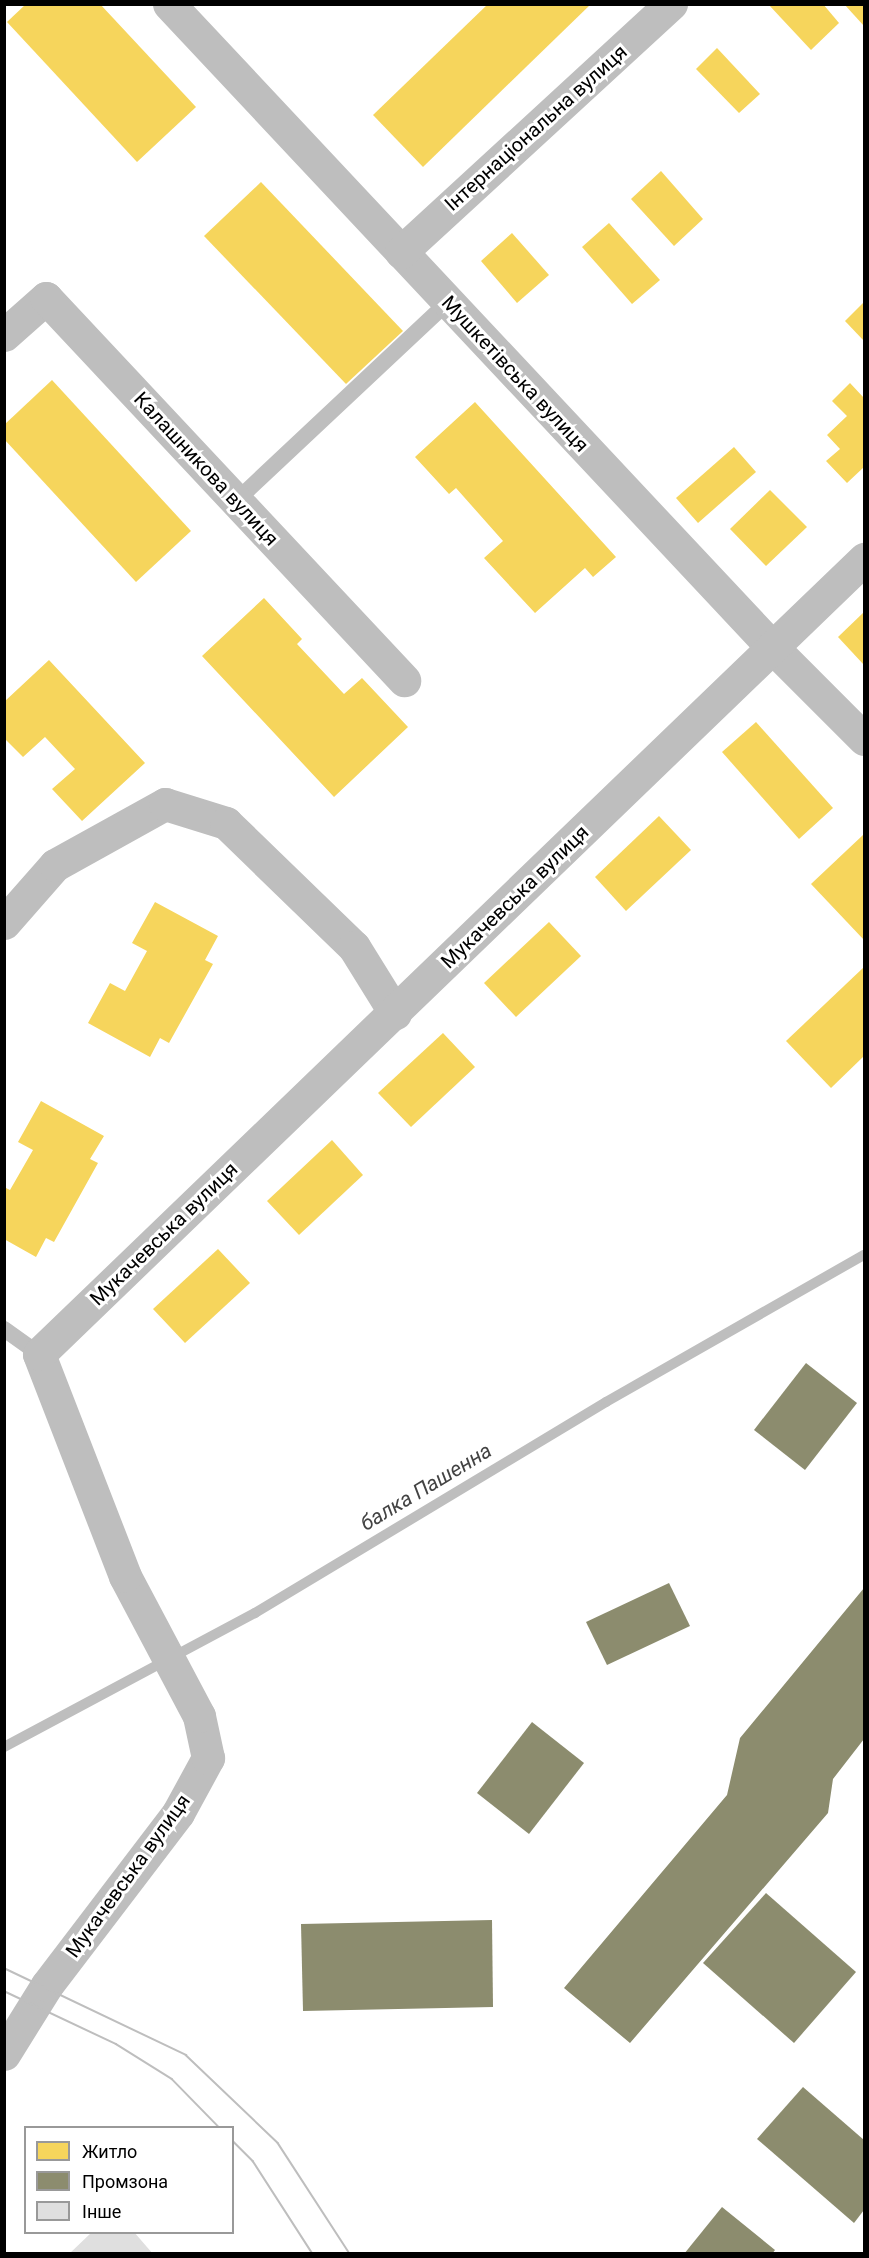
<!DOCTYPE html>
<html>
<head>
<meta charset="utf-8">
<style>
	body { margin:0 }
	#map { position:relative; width:869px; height:2258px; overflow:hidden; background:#fff; font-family:Roboto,sans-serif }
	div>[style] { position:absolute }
	.homes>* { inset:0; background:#f6d55c }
	.industry>* { inset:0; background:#8c8c6e }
	.stream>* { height:10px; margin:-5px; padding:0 5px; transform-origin:5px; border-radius:5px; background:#bebebe }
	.building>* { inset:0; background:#dfdfdf }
	.service>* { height:16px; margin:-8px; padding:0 8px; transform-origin:8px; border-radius:8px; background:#bebebe }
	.minor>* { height:33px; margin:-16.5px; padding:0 16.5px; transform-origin:16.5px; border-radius:16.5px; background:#bebebe }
	.tram>* { height:1.5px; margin:-0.75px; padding:0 0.75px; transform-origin:0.75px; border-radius:0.75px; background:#bebebe }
	span { translate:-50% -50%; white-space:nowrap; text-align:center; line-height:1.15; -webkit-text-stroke:6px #fff; paint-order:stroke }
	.street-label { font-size:20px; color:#000 }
	.water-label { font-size:21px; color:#434343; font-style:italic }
	.frame { position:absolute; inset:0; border:6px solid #000; pointer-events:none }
	.legend { position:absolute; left:24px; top:2126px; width:210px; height:108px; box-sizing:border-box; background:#fff; border:2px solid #999; margin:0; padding:8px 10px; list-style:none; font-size:18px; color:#000 }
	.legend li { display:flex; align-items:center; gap:12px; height:30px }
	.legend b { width:30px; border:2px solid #999 }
</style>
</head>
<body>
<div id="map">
	<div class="homes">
		<i style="clip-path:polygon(26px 4px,100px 4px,196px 107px,137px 162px,7px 22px)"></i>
		<i style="clip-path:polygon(488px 4px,591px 4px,423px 167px,373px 115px)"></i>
		<i style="clip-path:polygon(768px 4px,823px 4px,839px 23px,811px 50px)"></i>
		<i style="clip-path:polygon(844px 4px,864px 4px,864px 26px)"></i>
		<i style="clip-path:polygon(717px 48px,760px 94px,739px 113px,696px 69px)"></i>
		<i style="clip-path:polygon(661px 171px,703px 219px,674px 246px,631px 199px)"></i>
		<i style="clip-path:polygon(261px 182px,403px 331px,346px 384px,204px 236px)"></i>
		<i style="clip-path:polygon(609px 223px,660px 280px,632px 304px,582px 247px)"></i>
		<i style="clip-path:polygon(512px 233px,549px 275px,517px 303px,481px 261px)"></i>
		<i style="clip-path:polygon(864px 302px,864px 341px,845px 321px)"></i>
		<i style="clip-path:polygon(52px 380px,191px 531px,136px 582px,4px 439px,4px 425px)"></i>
		<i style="clip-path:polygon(850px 383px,864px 398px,864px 467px,847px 483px,826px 461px,840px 449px,827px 435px,847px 416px,832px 401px)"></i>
		<i style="clip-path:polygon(475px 402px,616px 557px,593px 577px,585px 568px,535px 613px,484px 558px,503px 541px,456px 488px,449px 494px,415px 457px)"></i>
		<i style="clip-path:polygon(734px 447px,756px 472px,698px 523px,676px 498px)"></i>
		<i style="clip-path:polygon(770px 490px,807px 527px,766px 566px,730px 529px)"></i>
		<i style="clip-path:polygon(264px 598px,302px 639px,297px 644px,344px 694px,362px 678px,408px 727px,334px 797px,202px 656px)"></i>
		<i style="clip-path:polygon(864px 612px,864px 665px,838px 637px)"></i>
		<i style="clip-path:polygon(49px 660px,145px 763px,82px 821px,52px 789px,75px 769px,45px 737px,23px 757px,4px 738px,4px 702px)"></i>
		<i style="clip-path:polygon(756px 722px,833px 808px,799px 839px,722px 752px)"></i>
		<i style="clip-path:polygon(659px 816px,691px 850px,626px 911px,595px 877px)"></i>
		<i style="clip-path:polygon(863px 835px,864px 837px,864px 940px,811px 884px)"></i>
		<i style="clip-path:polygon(155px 902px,218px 936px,205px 960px,213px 964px,169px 1043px,160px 1038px,150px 1057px,88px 1023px,110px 983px,125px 991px,147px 951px,132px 943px)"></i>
		<i style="clip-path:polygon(549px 922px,581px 956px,516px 1017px,484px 983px)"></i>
		<i style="clip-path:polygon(864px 967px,864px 1056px,831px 1088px,786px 1041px)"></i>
		<i style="clip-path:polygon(443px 1033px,475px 1067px,411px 1127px,378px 1093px)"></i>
		<i style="clip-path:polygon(41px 1101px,104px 1136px,90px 1159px,98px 1163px,54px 1242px,46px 1238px,36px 1257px,4px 1239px,4px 1187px,10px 1190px,33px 1150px,18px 1142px)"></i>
		<i style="clip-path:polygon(332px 1140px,363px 1175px,299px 1235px,267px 1201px)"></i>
		<i style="clip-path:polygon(218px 1249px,250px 1283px,185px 1343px,153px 1309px)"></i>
	</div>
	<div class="industry">
		<i style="clip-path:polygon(806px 1363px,857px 1403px,805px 1470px,754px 1430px)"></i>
		<i style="clip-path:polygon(669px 1583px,690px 1626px,607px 1665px,586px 1622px)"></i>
		<i style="clip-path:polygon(864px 1588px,864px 1739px,833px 1779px,828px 1813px,630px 2043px,564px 1988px,727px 1795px,740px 1738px)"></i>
		<i style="clip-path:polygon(532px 1722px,584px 1763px,529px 1834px,477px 1793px)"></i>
		<i style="clip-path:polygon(766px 1893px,856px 1972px,794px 2043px,703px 1963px)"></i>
		<i style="clip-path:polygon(492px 1920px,493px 2007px,303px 2011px,301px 1924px)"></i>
		<i style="clip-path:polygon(803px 2087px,864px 2140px,864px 2210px,854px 2223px,757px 2139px)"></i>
		<i style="clip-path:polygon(722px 2207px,775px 2250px,772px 2254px,684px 2254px)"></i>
	</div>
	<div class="stream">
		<i style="left:4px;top:1747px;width:285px;rotate:-28.1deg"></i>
		<i style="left:255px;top:1613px;width:410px;rotate:-31deg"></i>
		<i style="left:606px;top:1402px;width:297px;rotate:-29.7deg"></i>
	</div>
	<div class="building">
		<i style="clip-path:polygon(92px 2232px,134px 2232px,153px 2254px,69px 2254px)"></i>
	</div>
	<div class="service">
		<i style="left:236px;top:501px;width:291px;rotate:-43.2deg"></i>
		<i style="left:4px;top:1329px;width:43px;rotate:35.5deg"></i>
	</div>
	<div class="minor">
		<i style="left:169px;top:4px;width:882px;rotate:46.84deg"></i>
		<i style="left:772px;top:647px;width:130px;rotate:45deg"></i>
		<i style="left:401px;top:252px;width:367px;rotate:-42.6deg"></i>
		<i style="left:4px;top:335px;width:56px;rotate:-41.4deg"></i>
		<i style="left:46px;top:298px;width:524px;rotate:46.86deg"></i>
		<i style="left:4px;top:923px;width:77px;rotate:-48.7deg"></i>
		<i style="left:55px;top:865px;width:126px;rotate:-29deg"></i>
		<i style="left:165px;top:804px;width:64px;rotate:17.3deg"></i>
		<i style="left:226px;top:823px;width:178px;rotate:44.1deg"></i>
		<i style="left:354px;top:947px;width:78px;rotate:58.2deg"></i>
		<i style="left:4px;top:2054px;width:81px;rotate:-58.1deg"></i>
		<i style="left:47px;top:1985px;width:216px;rotate:-52.7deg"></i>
		<i style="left:178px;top:1813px;width:63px;rotate:-61.4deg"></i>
		<i style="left:208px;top:1758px;width:43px;rotate:-102.1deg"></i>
		<i style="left:199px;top:1716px;width:158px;rotate:-117.9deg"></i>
		<i style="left:125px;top:1576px;width:238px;rotate:-111.2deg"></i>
		<i style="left:39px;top:1354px;width:1146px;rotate:-43.94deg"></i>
	</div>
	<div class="tram">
		<i style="left:4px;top:1968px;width:202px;rotate:25.5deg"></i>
		<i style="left:186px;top:2055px;width:127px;rotate:43.7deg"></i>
		<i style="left:278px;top:2143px;width:132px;rotate:57deg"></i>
		<i style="left:4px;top:1991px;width:124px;rotate:25.3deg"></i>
		<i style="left:116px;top:2044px;width:66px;rotate:32deg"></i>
		<i style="left:172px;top:2079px;width:69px;rotate:45.6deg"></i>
		<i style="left:232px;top:2140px;width:30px;rotate:45deg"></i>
		<i style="left:253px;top:2161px;width:111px;rotate:57.2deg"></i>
	</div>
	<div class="street-label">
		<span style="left:536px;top:128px;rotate:-42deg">Інтернаціональна вулиця</span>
		<span style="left:515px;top:374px;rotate:47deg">Мушкетівська вулиця</span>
		<span style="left:206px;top:469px;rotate:47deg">Калашникова вулиця</span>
		<span style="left:515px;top:897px;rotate:-44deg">Мукачевська вулиця</span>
		<span style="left:164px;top:1234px;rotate:-44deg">Мукачевська вулиця</span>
		<span style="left:128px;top:1876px;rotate:-54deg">Мукачевська вулиця</span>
	</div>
	<div class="water-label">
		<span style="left:426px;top:1487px;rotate:-31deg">балка Пашенна</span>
	</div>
	<div class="frame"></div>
	<ul class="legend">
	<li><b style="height:16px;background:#f6d55c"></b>Житло</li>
	<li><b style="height:16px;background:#8c8c6e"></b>Промзона</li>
	<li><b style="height:16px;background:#dfdfdf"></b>Інше</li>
	</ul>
</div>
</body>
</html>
